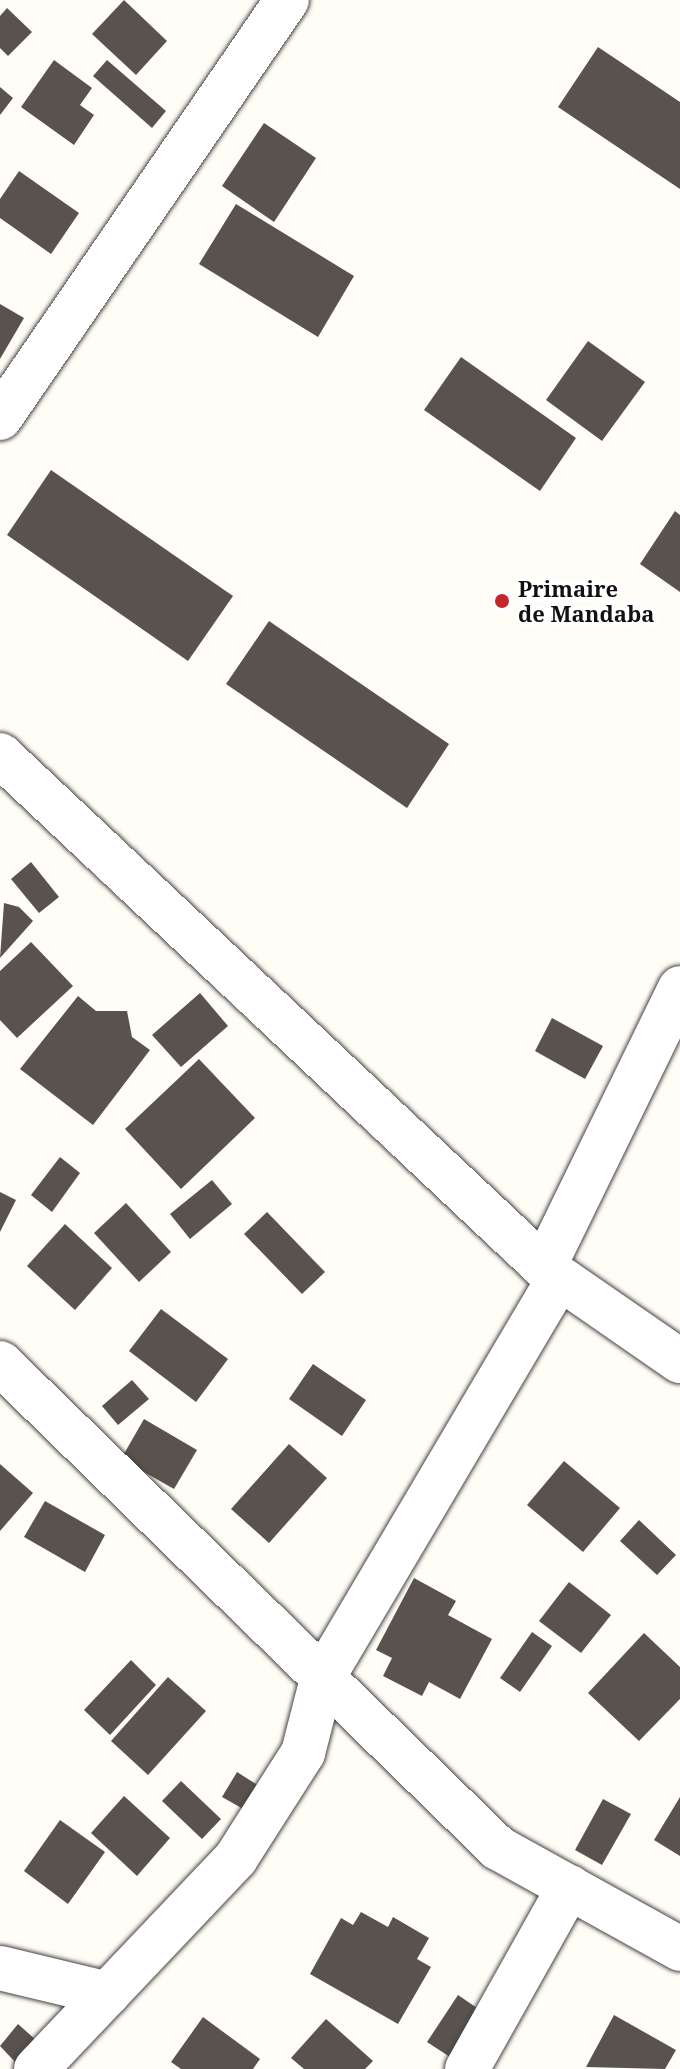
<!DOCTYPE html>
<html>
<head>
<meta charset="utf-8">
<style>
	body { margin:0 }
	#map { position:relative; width:680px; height:2069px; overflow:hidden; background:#fffdf5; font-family:"Noto Serif",serif }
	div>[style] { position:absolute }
	.building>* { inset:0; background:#5a524d }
	.roads { filter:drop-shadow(0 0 2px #444) drop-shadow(0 0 2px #444) }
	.minor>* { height:44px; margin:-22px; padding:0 22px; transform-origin:22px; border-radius:22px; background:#fff }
	.dots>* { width:22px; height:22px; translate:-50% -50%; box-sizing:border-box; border:4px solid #fff; border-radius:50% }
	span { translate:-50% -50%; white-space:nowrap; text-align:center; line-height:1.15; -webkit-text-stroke:8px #fff; paint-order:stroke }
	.poi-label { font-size:22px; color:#111; font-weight:700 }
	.left { translate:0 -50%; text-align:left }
</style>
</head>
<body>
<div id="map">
	<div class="building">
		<i style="clip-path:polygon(124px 0,167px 41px,136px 75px,92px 34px)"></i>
		<i style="clip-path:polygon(7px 8px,32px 32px,8px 56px,0 48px,0 16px)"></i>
		<i style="clip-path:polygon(598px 47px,680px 102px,680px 189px,558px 107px)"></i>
		<i style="clip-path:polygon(54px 60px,92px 88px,80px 105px,94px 115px,74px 145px,21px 107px)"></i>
		<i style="clip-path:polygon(107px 60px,166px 111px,152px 128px,93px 76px)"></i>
		<i style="clip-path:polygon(0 87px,13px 98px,0 115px)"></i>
		<i style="clip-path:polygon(264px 123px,316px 158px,274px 222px,222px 186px)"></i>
		<i style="clip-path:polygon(19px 171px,79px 213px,51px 254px,0 218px,0 199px)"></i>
		<i style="clip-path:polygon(236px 204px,354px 276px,318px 337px,199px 264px)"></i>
		<i style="clip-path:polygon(0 304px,24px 318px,0 359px)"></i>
		<i style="clip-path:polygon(588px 341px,645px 382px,602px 441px,546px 400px)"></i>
		<i style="clip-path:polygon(461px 357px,576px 438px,540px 491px,424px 410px)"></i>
		<i style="clip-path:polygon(51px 470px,233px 596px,188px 661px,7px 535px)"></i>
		<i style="clip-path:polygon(675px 511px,680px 515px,680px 592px,640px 564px)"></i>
		<i style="clip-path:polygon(269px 621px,449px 744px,407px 808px,226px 684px)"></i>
		<i style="clip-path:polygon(31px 862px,59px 897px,39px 913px,11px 879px)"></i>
		<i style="clip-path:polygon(4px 903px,19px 907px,33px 921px,0 958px)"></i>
		<i style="clip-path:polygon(31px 942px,73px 986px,17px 1038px,0 1020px,0 971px)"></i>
		<i style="clip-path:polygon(200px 993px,228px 1026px,181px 1067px,152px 1035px)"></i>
		<i style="clip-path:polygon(78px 996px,96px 1011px,127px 1011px,132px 1037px,150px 1050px,93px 1125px,20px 1069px)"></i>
		<i style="clip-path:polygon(552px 1018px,603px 1046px,585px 1079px,535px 1051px)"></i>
		<i style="clip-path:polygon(199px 1059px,255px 1118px,181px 1189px,125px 1129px)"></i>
		<i style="clip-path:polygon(60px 1157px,80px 1173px,52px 1212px,31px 1195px)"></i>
		<i style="clip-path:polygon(212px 1180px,232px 1204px,190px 1239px,170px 1214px)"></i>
		<i style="clip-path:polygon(0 1192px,16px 1200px,0 1232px)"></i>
		<i style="clip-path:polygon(126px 1203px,171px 1252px,139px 1282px,94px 1233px)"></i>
		<i style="clip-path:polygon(267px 1212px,325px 1272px,302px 1294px,244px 1234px)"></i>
		<i style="clip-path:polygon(65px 1224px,112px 1268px,75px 1310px,27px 1266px)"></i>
		<i style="clip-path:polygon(161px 1309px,228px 1359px,196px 1402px,129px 1351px)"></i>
		<i style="clip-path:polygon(313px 1364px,366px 1400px,342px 1436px,289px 1399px)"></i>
		<i style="clip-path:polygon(132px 1380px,149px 1399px,118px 1425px,102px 1406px)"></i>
		<i style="clip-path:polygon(144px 1419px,197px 1450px,174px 1489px,121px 1459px)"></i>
		<i style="clip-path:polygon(289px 1444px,327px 1478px,269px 1543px,231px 1509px)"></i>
		<i style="clip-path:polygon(564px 1461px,620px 1508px,583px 1552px,527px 1505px)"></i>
		<i style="clip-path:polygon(0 1464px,33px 1493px,0 1531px)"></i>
		<i style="clip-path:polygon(45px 1501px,105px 1535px,85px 1572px,24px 1537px)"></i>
		<i style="clip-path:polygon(639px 1520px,676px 1555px,657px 1575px,620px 1541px)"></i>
		<i style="clip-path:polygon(414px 1578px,456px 1601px,448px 1615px,492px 1639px,460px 1699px,429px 1682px,422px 1696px,383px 1676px,392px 1658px,376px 1650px)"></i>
		<i style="clip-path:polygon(569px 1582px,611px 1615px,581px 1653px,539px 1621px)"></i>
		<i style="clip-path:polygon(532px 1632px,552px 1646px,520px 1692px,500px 1678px)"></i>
		<i style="clip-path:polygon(644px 1633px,680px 1667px,680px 1699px,639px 1741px,588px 1693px)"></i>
		<i style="clip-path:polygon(131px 1660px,156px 1685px,110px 1735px,84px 1710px)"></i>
		<i style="clip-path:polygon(168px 1677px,206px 1711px,148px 1775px,111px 1741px)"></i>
		<i style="clip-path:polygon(237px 1772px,259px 1786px,245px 1810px,222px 1797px)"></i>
		<i style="clip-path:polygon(181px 1781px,221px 1819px,202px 1839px,162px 1801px)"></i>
		<i style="clip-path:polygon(124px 1796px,170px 1838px,137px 1876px,91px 1833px)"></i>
		<i style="clip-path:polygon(680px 1797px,680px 1856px,654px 1840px)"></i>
		<i style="clip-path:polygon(603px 1799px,631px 1814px,602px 1865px,575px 1850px)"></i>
		<i style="clip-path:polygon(60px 1820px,105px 1852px,68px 1904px,24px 1871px)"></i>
		<i style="clip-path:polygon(361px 1912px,388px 1927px,393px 1917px,429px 1938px,417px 1959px,431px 1967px,398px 2024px,310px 1974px,341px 1918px,353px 1925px)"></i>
		<i style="clip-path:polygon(458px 1995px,483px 2012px,453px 2059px,427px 2042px)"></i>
		<i style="clip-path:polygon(614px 2015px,676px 2050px,665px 2069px,586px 2067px)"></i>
		<i style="clip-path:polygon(203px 2017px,260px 2059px,253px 2069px,181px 2069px,171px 2062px)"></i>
		<i style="clip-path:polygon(326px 2019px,373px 2061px,365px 2069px,304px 2069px,291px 2058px)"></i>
		<i style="clip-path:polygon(18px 2024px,36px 2040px,16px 2063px,0 2046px)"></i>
	</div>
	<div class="roads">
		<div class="minor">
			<i style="left:0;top:418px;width:507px;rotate:-55.53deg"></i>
			<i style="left:0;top:755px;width:747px;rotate:43.26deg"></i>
			<i style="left:544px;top:1267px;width:165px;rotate:34.7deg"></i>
			<i style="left:544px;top:1267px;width:310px;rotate:-64deg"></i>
			<i style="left:0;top:1363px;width:695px;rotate:44.24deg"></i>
			<i style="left:498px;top:1848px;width:208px;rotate:29deg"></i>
			<i style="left:0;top:1968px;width:111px;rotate:13.5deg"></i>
			<i style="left:36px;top:2069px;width:291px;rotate:-46.5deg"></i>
			<i style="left:236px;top:1858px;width:125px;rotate:-57.5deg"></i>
			<i style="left:303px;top:1753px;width:76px;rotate:-75.6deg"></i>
			<i style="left:322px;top:1679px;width:465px;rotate:-59.4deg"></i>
			<i style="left:467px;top:2069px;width:209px;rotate:-60.7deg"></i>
		</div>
	</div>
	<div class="dots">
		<i style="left:502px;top:601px;background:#c4262e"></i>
	</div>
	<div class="poi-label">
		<span class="left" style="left:518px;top:601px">Primaire<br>de Mandaba</span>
	</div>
</div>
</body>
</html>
